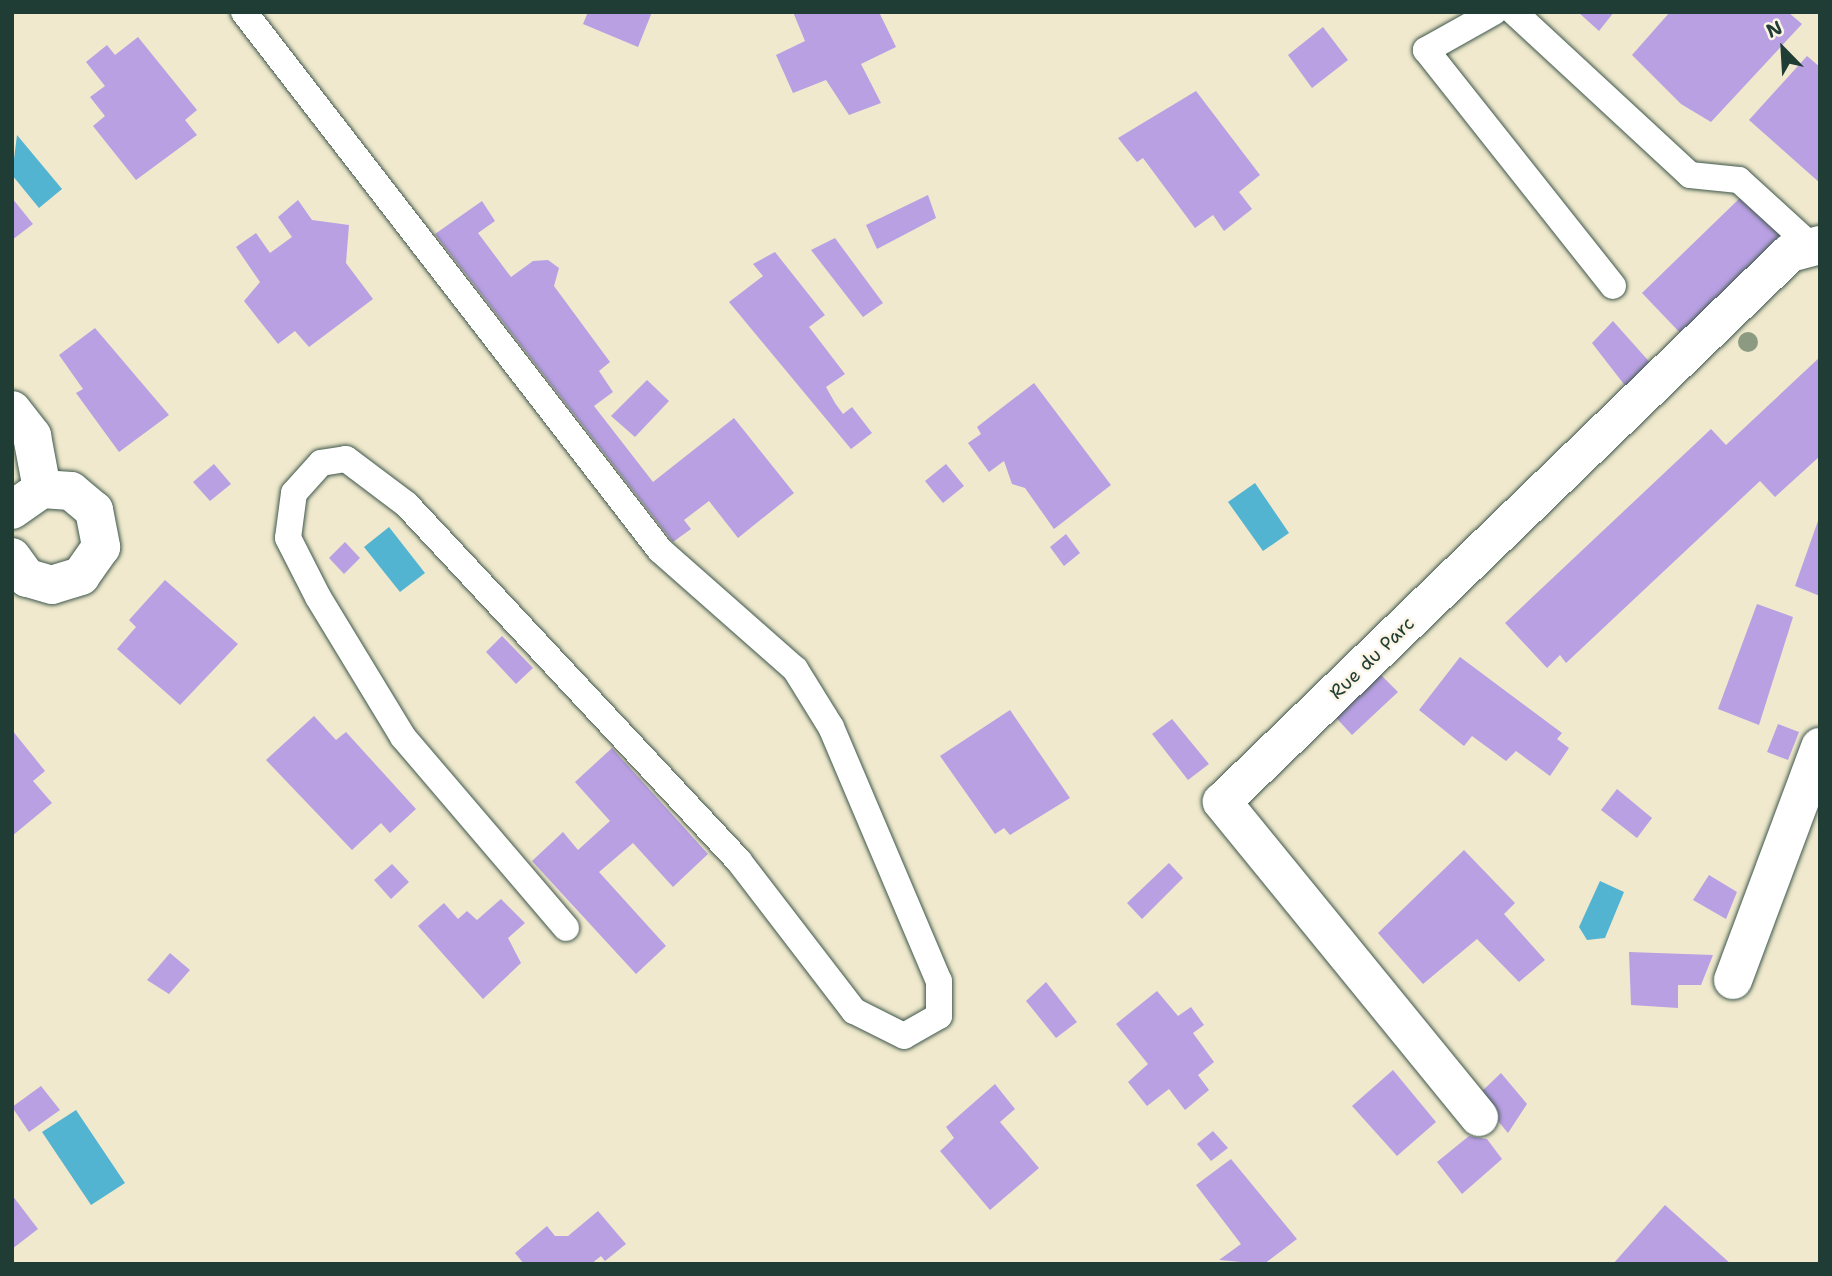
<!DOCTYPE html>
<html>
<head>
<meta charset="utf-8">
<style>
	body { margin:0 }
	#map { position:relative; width:1832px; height:1276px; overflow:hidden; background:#f0e9cd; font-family:"Shantell Sans",sans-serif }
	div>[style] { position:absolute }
	.water>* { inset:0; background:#53b4d2 }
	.building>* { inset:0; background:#b9a0e3 }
	.roads { filter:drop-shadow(0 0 2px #3e574b) drop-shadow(0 0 2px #3e574b) }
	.lane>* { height:26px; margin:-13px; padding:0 13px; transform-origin:13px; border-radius:13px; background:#fff }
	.street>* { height:38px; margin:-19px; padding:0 19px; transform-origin:19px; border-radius:19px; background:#fff }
	.trees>* { width:20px; height:20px; margin:-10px; border-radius:50%; background:#8c9a81 }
	span { translate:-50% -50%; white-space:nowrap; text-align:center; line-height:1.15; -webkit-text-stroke:5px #fcf5e5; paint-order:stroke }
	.street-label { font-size:19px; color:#1f3d34 }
	.frame { position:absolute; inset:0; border:14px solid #1f3d34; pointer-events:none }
	.north { position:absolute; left:1748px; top:14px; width:70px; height:70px; -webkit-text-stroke:5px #fcf5e5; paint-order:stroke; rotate:336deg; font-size:19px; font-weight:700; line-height:28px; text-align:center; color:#1f3d34 }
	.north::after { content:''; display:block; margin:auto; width:24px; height:32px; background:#1f3d34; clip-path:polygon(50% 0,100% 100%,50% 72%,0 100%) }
</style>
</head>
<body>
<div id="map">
	<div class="water">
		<i style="clip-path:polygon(17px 135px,62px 189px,39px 208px,12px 175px)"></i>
		<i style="clip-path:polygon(1255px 483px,1289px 533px,1263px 551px,1228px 502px)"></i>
		<i style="clip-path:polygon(389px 527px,425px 573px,400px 592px,364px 547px)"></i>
		<i style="clip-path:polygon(1600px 881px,1624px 892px,1605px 938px,1587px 940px,1579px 927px)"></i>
		<i style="clip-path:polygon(76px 1110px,125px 1183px,91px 1205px,42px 1132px)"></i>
	</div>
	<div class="building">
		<i style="clip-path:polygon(588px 12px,652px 12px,638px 47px,583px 24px)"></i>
		<i style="clip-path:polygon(793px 12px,879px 12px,896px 47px,861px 64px,881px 103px,849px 115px,826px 80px,793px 93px,776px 55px,805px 41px)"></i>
		<i style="clip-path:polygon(1578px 12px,1614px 12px,1599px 31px)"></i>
		<i style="clip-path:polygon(1670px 12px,1788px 12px,1802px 24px,1711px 122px,1681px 104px,1632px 55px)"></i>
		<i style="clip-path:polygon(1323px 27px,1348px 60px,1312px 88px,1288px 55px)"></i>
		<i style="clip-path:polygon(138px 37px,197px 110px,185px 120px,197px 135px,136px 180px,93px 126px,105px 116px,90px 97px,105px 86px,86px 62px,107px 45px,115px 55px)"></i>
		<i style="clip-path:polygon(1807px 56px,1820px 67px,1820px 183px,1749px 120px)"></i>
		<i style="clip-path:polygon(1196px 91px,1260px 175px,1239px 192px,1252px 209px,1224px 231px,1213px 215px,1195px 228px,1143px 158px,1137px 162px,1118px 138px)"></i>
		<i style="clip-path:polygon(928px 195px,936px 218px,877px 249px,866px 225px)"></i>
		<i style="clip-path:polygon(1743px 195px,1786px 240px,1684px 337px,1642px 293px)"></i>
		<i style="clip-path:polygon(12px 198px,33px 224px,12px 240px)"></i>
		<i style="clip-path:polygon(298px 200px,312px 220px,349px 225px,346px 263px,373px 299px,309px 347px,295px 331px,278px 344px,244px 301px,260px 282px,236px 247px,256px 233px,270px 253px,292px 237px,278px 217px)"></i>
		<i style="clip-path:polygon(482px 201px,495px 221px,478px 233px,511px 277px,533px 261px,548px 260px,559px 268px,554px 286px,610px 362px,599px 371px,613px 392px,594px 406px,653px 482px,734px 418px,794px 493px,738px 538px,709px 501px,684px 520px,691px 529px,673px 542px,435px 234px)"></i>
		<i style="clip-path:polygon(835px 238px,883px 303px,863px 317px,811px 250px)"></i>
		<i style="clip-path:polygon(775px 252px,825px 315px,809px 327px,845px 374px,826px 387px,835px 403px,843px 414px,852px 407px,872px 433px,851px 449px,729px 302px,763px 276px,753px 264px)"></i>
		<i style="clip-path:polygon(1613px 321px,1654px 367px,1630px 392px,1592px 343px)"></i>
		<i style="clip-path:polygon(95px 328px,169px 415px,119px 452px,76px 393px,83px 389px,59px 355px)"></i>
		<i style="clip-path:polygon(1820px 357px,1820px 456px,1775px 497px,1760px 481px,1566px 663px,1560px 655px,1547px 668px,1505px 623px,1711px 429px,1726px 445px)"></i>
		<i style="clip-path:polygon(647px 380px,669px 401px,635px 437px,611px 416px)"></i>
		<i style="clip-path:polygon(1034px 383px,1111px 485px,1054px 529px,1025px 488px,1012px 484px,1004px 461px,989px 472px,968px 443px,981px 434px,977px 427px)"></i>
		<i style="clip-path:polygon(214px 464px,231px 484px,210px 501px,193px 482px)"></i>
		<i style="clip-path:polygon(946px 464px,964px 486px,943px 503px,925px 481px)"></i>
		<i style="clip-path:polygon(1819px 518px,1820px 518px,1820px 596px,1795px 586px)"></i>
		<i style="clip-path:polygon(1066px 534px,1080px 553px,1064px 566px,1050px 547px)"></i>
		<i style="clip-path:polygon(345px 542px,360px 558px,344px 574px,329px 558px)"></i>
		<i style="clip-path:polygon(165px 580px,238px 644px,180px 705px,117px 649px,136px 627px,129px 620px)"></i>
		<i style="clip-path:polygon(1757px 604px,1793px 617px,1759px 725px,1718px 709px)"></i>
		<i style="clip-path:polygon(502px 636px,533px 668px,516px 684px,486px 652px)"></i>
		<i style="clip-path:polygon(1460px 657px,1562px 733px,1557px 739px,1569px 748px,1550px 776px,1516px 751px,1506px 761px,1472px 736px,1464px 746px,1419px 710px)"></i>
		<i style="clip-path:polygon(1372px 666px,1398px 692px,1352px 735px,1328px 709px)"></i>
		<i style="clip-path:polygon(1010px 710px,1070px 798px,1010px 835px,1004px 828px,995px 834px,940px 756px)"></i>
		<i style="clip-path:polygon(314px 716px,336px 740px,346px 732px,416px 809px,390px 833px,381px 823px,352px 850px,266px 760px)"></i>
		<i style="clip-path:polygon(1172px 719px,1209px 764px,1188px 780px,1152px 734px)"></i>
		<i style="clip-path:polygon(1778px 724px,1799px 732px,1788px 760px,1767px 752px)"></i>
		<i style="clip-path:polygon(12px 730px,45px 771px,33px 781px,52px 803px,12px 836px)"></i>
		<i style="clip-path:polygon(612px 748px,708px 854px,673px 887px,633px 843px,599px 872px,666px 946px,636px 974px,532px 861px,563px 832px,578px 850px,610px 821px,575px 782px)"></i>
		<i style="clip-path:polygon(1617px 789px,1652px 818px,1637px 838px,1601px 810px)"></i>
		<i style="clip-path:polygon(1464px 850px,1515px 903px,1504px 914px,1545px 960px,1519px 982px,1477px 939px,1423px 984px,1378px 933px)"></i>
		<i style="clip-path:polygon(1169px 863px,1183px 878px,1142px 919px,1127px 903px)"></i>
		<i style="clip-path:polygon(392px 864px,409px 882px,391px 899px,374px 880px)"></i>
		<i style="clip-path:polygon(1709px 875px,1737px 892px,1726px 919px,1693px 900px)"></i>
		<i style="clip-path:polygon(501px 899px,525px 923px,508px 938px,521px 963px,483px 999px,418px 926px,444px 903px,458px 919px,467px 911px,477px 920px)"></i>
		<i style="clip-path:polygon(1629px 952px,1713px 955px,1701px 985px,1678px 985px,1678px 1008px,1631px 1005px)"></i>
		<i style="clip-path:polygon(170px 953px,190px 970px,169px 994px,147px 980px)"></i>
		<i style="clip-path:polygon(1046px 982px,1077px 1022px,1056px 1038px,1026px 1001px)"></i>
		<i style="clip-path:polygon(1157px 991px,1178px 1016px,1191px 1007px,1204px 1025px,1193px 1033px,1214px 1062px,1198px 1075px,1209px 1090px,1185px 1110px,1169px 1089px,1147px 1106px,1128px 1082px,1148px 1064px,1116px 1024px)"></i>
		<i style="clip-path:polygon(1393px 1070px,1436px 1122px,1397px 1156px,1352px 1106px)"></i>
		<i style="clip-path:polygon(1501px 1073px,1527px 1104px,1508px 1133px,1477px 1096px)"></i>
		<i style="clip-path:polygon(995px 1084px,1015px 1109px,1000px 1122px,1039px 1168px,990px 1210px,940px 1151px,954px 1138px,946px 1127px)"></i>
		<i style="clip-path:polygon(41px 1086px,60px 1110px,29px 1132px,12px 1107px)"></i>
		<i style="clip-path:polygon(1213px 1131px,1228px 1148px,1211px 1161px,1197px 1144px)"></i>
		<i style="clip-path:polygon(1469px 1136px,1487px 1139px,1502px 1159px,1462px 1194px,1437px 1162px)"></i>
		<i style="clip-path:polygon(1231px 1159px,1297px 1239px,1264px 1264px,1219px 1260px,1241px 1244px,1196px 1185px)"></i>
		<i style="clip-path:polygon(12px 1195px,38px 1229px,12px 1249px)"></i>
		<i style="clip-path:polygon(1665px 1205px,1731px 1264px,1613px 1264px)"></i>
		<i style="clip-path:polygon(598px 1211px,626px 1244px,605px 1261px,601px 1256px,591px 1264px,524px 1264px,515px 1253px,547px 1226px,555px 1236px,568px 1236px)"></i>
	</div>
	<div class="roads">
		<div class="lane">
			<i style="left:244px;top:12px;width:680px;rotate:52.29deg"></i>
			<i style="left:660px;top:550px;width:180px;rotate:41.4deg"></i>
			<i style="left:795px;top:669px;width:68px;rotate:58.2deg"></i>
			<i style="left:831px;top:727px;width:276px;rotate:67deg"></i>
			<i style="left:939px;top:981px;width:35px;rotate:90deg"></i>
			<i style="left:939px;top:1016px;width:40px;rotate:150.3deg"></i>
			<i style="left:904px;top:1036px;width:56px;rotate:-153.4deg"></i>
			<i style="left:854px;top:1011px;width:189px;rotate:-127.5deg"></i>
			<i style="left:739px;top:861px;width:488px;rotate:-133deg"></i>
			<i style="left:406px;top:504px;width:75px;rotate:-143.1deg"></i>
			<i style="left:346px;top:459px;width:25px;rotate:171deg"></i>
			<i style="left:321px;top:463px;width:40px;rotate:132deg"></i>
			<i style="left:294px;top:493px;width:45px;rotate:97.6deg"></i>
			<i style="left:288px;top:538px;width:66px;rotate:63deg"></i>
			<i style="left:318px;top:597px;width:164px;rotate:58.7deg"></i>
			<i style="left:403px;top:737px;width:251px;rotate:49.5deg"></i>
			<i style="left:1494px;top:12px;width:78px;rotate:150.8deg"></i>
			<i style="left:1426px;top:50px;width:301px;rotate:51.6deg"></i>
			<i style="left:1514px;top:12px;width:240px;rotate:42.8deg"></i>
			<i style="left:1690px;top:175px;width:49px;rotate:5.8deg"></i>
			<i style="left:1739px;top:180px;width:95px;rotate:42.4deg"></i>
		</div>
		<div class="street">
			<i style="left:12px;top:410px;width:33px;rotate:52deg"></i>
			<i style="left:32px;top:436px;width:54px;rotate:79.3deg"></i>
			<i style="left:12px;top:510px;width:37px;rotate:-35deg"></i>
			<i style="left:42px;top:489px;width:29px;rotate:4deg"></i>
			<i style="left:71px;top:491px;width:30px;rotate:40deg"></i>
			<i style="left:94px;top:510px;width:38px;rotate:79deg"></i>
			<i style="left:101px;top:547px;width:35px;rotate:125deg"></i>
			<i style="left:81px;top:576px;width:30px;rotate:163deg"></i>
			<i style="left:52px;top:585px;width:26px;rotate:-164deg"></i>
			<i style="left:27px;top:578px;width:26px;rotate:-126deg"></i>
			<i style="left:1733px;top:980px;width:249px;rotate:-69.5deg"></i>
			<i style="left:1479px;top:1117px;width:407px;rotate:-129.2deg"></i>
			<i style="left:1222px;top:802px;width:790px;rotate:-44.03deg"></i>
			<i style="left:1790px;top:253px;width:31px;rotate:-15deg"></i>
		</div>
	</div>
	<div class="trees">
		<i style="left:1748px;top:342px"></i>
	</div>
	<div class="street-label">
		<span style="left:1372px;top:658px;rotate:-44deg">Rue du Parc</span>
	</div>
	<div class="frame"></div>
	<div class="north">N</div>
</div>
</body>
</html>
